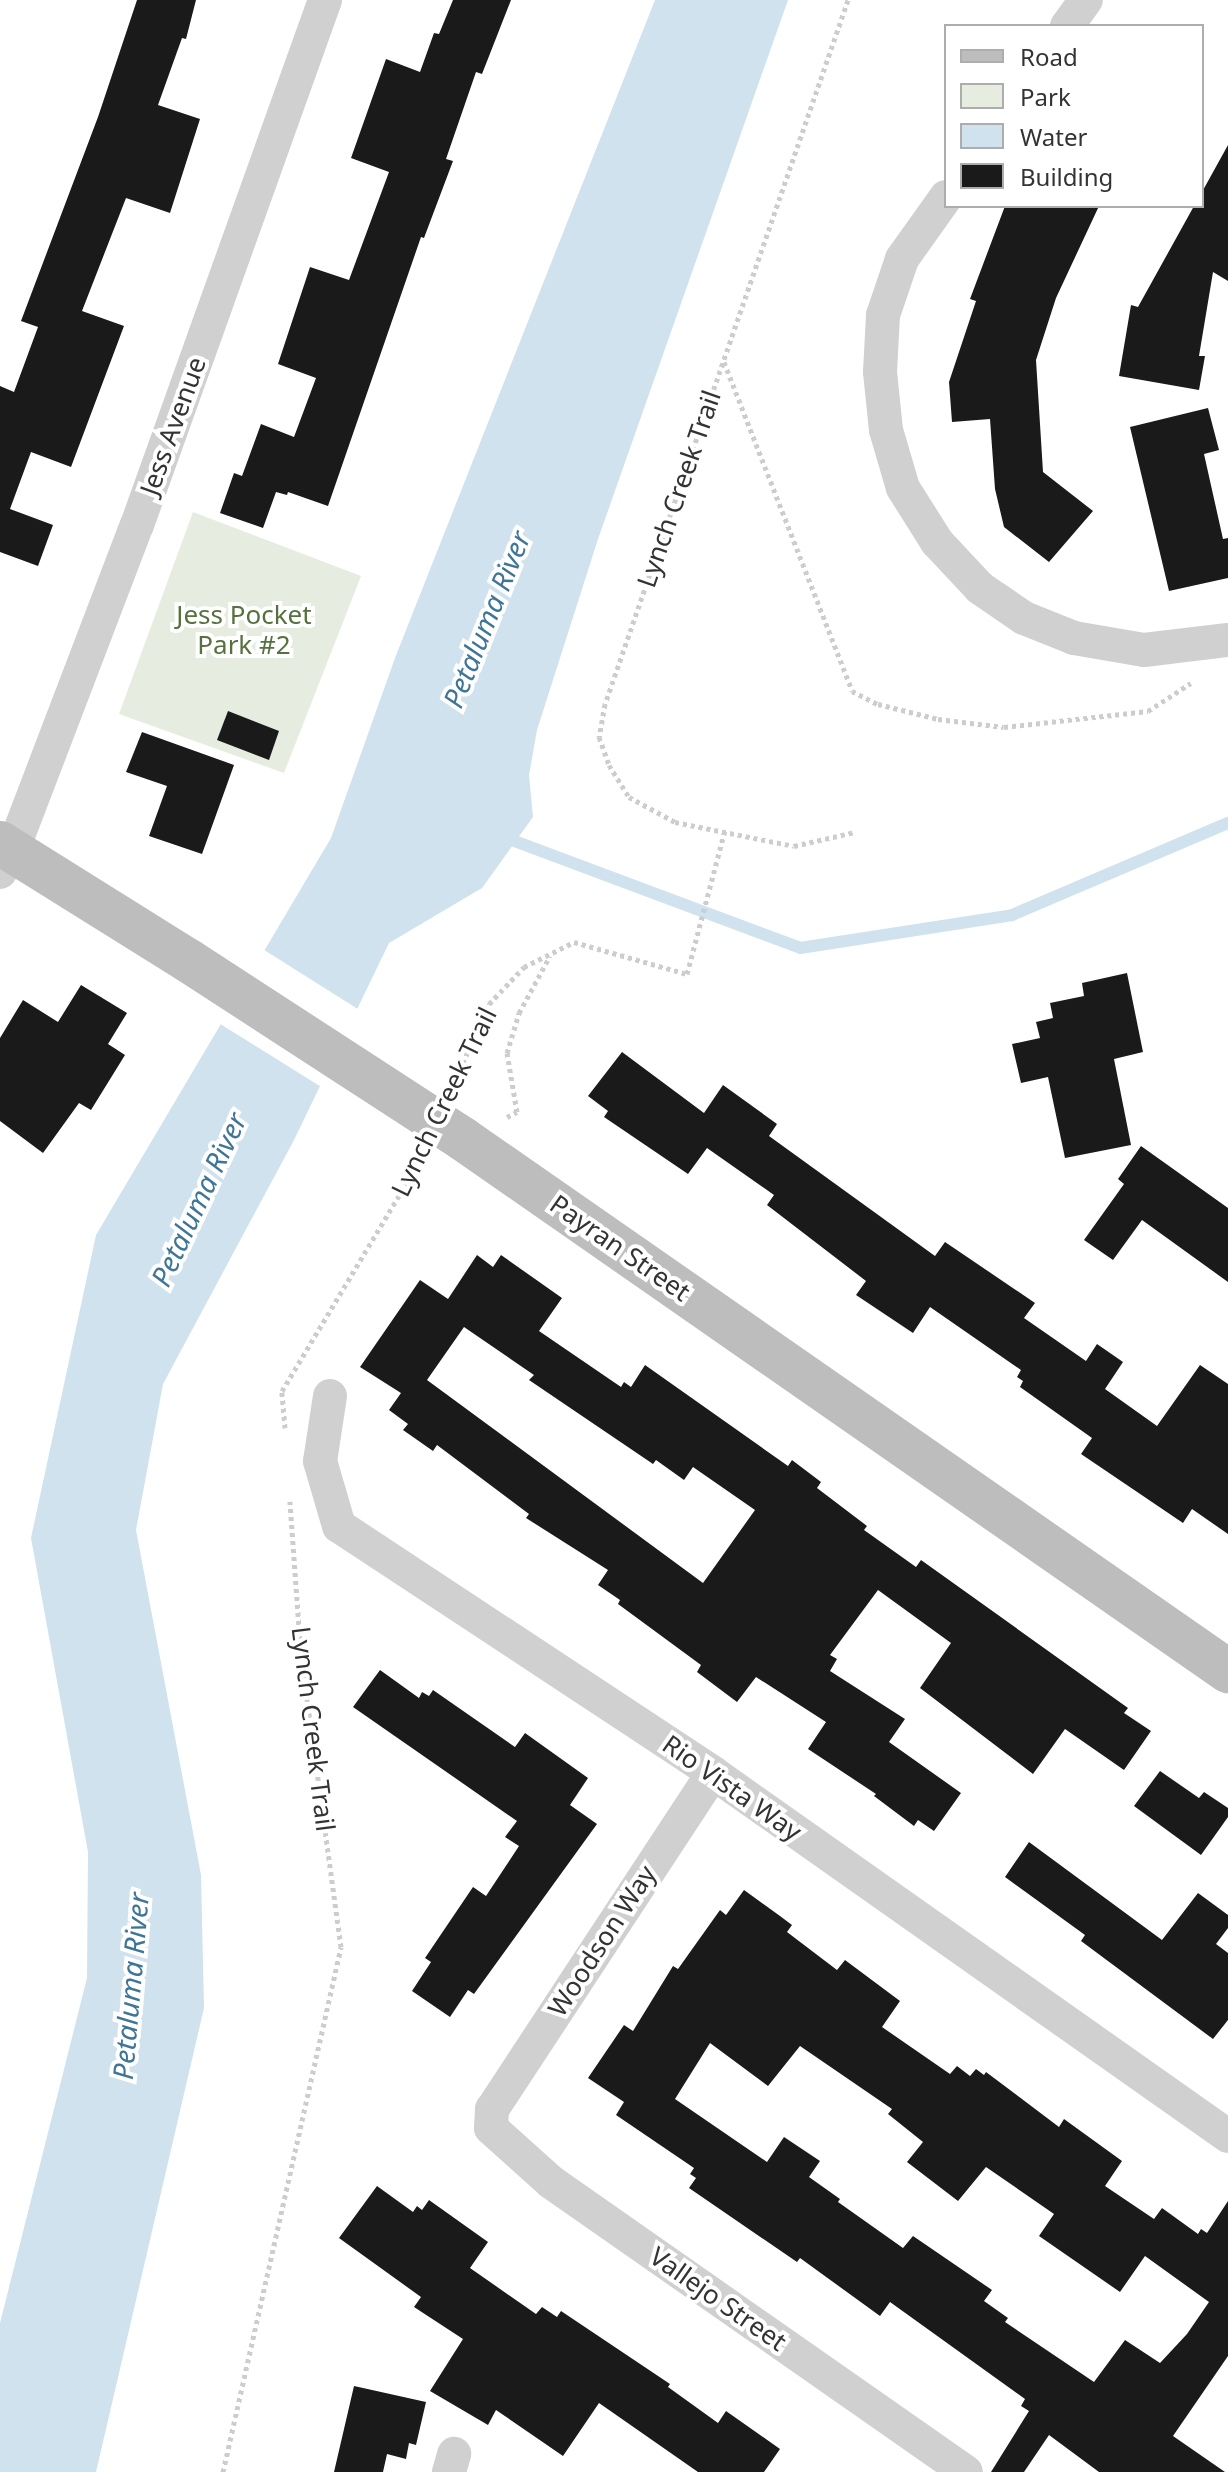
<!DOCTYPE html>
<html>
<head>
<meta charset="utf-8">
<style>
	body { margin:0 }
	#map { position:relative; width:1228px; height:2472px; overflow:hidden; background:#fff; font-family:"Noto Sans",sans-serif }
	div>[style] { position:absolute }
	.green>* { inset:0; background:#e6ecdf }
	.water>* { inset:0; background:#cfe2ee }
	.pier>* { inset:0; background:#fff }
	.stream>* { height:12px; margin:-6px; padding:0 6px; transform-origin:6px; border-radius:6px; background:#cfe2ee }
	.building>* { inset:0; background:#1a1a1a }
	.path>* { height:5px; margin-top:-2.5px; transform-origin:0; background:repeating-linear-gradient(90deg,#cdcdcd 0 4px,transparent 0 8px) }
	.street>* { height:34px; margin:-17px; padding:0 17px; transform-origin:17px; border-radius:17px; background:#d0d0d0 }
	.secondary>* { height:44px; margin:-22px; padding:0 22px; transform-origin:22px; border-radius:22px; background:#bdbdbd }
	.secondary-bridge>* { height:44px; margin:-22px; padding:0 22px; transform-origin:22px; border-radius:22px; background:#bdbdbd }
	span { translate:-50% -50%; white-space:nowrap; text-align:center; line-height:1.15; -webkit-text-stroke:8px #fff; paint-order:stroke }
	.street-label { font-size:26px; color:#333 }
	.park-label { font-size:26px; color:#56703f }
	.water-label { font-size:28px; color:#3f7597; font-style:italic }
	.legend { position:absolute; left:944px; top:24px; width:260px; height:184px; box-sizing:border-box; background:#fff; border:2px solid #adadad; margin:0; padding:10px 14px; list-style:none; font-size:24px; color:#333 }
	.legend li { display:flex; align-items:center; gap:16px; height:40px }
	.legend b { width:40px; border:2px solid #adadad }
</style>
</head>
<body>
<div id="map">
	<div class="green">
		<i style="clip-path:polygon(193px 512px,361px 576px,284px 773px,119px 714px)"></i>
	</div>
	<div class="water">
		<i style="clip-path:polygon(655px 0,788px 0,598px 539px,537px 730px,529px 775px,533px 817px,482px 888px,389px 943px,294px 1140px,163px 1384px,136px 1530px,201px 1875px,204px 2008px,96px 2472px,0 2472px,0 2323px,87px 1978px,88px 1852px,31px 1538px,96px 1235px,331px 838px,395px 658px)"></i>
	</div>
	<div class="pier">
		<i style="clip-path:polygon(261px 948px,361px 1011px,323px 1088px,217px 1022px)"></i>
	</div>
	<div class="stream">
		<i style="left:501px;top:836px;width:319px;rotate:20.5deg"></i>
		<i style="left:800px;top:948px;width:215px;rotate:-8.8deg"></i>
		<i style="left:1012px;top:915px;width:235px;rotate:-23.1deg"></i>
	</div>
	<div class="building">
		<i style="clip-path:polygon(137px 0,196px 0,186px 39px,182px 38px,158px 105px,200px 119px,170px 213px,126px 198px,82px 311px,124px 326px,71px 467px,31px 452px,10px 509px,53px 525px,38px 566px,0 552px,0 386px,14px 392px,38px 327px,21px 321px,98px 117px)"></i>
		<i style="clip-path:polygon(453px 0,511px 0,482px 74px,476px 72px,446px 159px,453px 161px,424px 238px,421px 237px,328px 506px,288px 492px,287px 495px,276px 492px,263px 528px,220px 513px,234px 473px,242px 476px,261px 424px,294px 437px,316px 378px,278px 364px,310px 267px,349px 280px,389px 172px,351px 158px,386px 59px,420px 72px,434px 33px,439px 34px)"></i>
		<i style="clip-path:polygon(1228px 145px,1228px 281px,1213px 272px,1199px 356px,1205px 356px,1199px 390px,1119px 376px,1131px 305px,1138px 307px,1194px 206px,1202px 206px,1202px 192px)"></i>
		<i style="clip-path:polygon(1005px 206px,1099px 206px,1056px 298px,1036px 360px,1043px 472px,1093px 511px,1049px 562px,1004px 527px,995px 489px,990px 419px,952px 422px,949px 382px,976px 301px,970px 299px)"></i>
		<i style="clip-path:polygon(1208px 408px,1219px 450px,1204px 454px,1223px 539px,1228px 538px,1228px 578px,1169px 591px,1130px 427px)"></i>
		<i style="clip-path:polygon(228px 711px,279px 731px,269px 760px,217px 740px)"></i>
		<i style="clip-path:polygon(142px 732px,234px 765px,202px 854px,149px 836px,167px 786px,126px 772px)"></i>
		<i style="clip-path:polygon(1127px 973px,1143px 1052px,1114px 1059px,1131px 1145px,1065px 1158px,1048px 1077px,1021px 1083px,1012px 1044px,1040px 1038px,1036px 1022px,1053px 1018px,1050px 1003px,1084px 996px,1082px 983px)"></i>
		<i style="clip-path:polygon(81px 985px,127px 1013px,108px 1044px,125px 1055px,91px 1110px,79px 1103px,43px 1153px,0 1121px,0 1038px,23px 1000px,58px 1022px)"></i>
		<i style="clip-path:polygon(622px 1052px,704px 1113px,723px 1085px,777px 1124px,769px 1136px,935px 1256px,945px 1242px,1035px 1303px,1024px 1318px,1086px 1361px,1097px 1344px,1123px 1362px,1105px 1389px,1157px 1426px,1200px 1365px,1228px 1384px,1228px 1534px,1192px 1509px,1183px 1523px,1081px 1454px,1092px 1438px,1020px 1387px,1023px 1381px,1017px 1377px,1021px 1370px,930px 1307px,913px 1333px,856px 1295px,866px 1281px,767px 1205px,774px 1195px,707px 1148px,688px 1174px,604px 1117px,608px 1111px,588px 1096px)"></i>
		<i style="clip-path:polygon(1141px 1146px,1228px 1208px,1228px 1282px,1142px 1220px,1113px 1260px,1084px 1240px,1124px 1184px,1118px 1179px)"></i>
		<i style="clip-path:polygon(evenodd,477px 1255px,493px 1267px,501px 1255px,562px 1298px,539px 1331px,621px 1387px,624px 1382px,631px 1387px,645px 1365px,788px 1466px,792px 1460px,821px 1482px,817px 1488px,867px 1526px,864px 1530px,916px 1567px,921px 1560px,1128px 1708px,1124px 1713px,1151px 1731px,1124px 1770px,1065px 1729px,1033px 1774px,920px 1688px,951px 1643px,878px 1590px,830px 1655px,837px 1659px,830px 1671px,905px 1719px,889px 1742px,961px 1793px,934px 1831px,918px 1820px,914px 1826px,874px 1796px,876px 1794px,808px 1749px,826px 1722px,756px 1677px,737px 1702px,697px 1672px,701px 1665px,618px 1604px,620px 1600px,598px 1585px,608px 1570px,526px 1518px,529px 1514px,437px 1445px,433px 1451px,403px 1430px,408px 1424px,389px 1410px,401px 1393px,360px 1367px,420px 1280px,448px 1299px,477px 1255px,464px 1327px,534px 1375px,529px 1380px,653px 1464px,656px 1460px,684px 1480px,693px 1467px,755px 1510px,703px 1583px,427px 1380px,464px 1327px)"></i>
		<i style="clip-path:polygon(380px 1670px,419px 1698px,422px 1692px,429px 1696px,433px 1690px,515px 1747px,525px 1733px,588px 1778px,570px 1805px,597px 1824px,474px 1994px,468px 1990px,450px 2017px,412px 1991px,431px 1962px,425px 1958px,473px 1887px,486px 1896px,519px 1846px,505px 1837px,517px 1821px,353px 1707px)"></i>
		<i style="clip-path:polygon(1160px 1771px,1199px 1798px,1204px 1792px,1228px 1808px,1228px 1817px,1201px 1855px,1134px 1806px)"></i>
		<i style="clip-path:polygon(1029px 1842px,1162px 1940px,1198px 1893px,1228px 1915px,1228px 1928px,1216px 1944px,1228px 1953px,1228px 2020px,1213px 2039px,1081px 1941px,1085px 1935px,1005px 1877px)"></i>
		<i style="clip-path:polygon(evenodd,744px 1890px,780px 1916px,792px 1925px,787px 1932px,837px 1970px,845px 1960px,900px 2001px,882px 2027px,950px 2074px,957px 2066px,970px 2076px,976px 2069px,984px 2075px,986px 2072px,1059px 2127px,1064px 2119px,1122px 2161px,1105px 2186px,1154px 2219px,1162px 2208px,1198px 2234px,1201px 2229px,1207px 2233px,1228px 2201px,1228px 2356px,1173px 2436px,1225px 2472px,1099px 2472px,1049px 2435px,1024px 2472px,991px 2472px,1029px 2411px,1021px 2406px,1025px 2399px,890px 2302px,880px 2316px,800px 2258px,797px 2262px,689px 2188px,696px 2178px,690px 2174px,694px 2168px,616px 2115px,624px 2102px,588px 2078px,624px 2025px,633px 2031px,673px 1966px,678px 1969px,720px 1910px,726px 1915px,744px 1890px,710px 2043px,768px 2086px,800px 2046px,892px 2109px,888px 2114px,923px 2142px,907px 2162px,958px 2201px,986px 2167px,1054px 2214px,1039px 2236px,1120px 2292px,1145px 2256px,1209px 2302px,1187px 2334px,1160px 2363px,1125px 2340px,1094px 2382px,1005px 2322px,1008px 2318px,984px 2301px,992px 2290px,913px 2236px,903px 2248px,838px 2202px,840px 2199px,809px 2177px,820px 2161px,784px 2137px,767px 2162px,675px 2099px,710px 2043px)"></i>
		<i style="clip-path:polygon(377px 2186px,413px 2212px,417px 2206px,422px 2210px,429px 2200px,488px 2242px,470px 2268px,536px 2314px,542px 2307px,557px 2317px,561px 2311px,670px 2384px,668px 2387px,718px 2423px,726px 2411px,780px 2449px,764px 2472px,698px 2472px,599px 2403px,563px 2456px,496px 2410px,488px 2425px,430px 2391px,463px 2339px,414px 2307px,421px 2297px,339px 2238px)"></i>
		<i style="clip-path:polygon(354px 2386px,426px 2402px,416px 2445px,409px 2443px,406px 2459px,387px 2454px,383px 2472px,334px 2472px)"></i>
	</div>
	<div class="path">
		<i style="left:848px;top:0;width:745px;rotate:109.04deg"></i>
		<i style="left:605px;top:704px;width:34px;rotate:100deg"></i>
		<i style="left:599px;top:737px;width:30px;rotate:70deg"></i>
		<i style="left:609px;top:765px;width:38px;rotate:58deg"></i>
		<i style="left:629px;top:797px;width:52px;rotate:28.5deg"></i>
		<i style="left:675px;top:822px;width:121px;rotate:11.4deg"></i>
		<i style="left:794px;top:846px;width:63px;rotate:-12.9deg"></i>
		<i style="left:724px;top:362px;width:353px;rotate:68.7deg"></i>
		<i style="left:852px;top:691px;width:29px;rotate:27deg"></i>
		<i style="left:878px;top:704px;width:62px;rotate:14deg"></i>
		<i style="left:938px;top:719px;width:66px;rotate:6.9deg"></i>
		<i style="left:1004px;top:727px;width:145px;rotate:-6.3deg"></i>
		<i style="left:1148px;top:711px;width:51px;rotate:-33.1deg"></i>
		<i style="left:453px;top:1085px;width:89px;rotate:-66deg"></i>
		<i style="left:489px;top:1004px;width:51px;rotate:-46.6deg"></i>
		<i style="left:524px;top:967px;width:56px;rotate:-26.6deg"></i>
		<i style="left:574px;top:942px;width:117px;rotate:15.8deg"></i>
		<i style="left:687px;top:974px;width:149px;rotate:-75.2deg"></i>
		<i style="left:507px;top:1117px;width:11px;rotate:-27deg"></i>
		<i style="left:517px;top:1112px;width:60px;rotate:-99.6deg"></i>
		<i style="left:507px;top:1053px;width:42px;rotate:-73.3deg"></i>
		<i style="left:519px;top:1013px;width:65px;rotate:-61.5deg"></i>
		<i style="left:285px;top:1428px;width:37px;rotate:-95deg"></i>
		<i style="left:282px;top:1391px;width:269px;rotate:-59.1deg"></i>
		<i style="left:223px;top:2472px;width:538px;rotate:-77.33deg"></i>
		<i style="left:341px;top:1947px;width:294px;rotate:-97.8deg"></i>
		<i style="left:301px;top:1656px;width:155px;rotate:-94.1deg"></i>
	</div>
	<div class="street">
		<i style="left:1067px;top:26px;width:32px;rotate:-54deg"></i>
		<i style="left:946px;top:197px;width:76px;rotate:125.4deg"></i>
		<i style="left:902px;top:259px;width:59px;rotate:108.7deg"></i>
		<i style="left:883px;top:315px;width:57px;rotate:93deg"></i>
		<i style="left:880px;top:372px;width:58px;rotate:84.1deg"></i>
		<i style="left:886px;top:430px;width:60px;rotate:73.7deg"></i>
		<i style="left:903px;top:488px;width:64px;rotate:57.8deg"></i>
		<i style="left:937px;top:542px;width:63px;rotate:46.9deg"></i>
		<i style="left:980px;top:588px;width:53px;rotate:34.3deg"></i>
		<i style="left:1024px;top:618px;width:54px;rotate:21.8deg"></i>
		<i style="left:1074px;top:638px;width:71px;rotate:9.7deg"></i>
		<i style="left:1144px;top:650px;width:85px;rotate:-6.8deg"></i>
		<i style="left:0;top:872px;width:26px;rotate:-61deg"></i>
		<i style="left:13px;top:849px;width:347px;rotate:-69.1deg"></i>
		<i style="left:137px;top:525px;width:558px;rotate:-70.3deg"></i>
		<i style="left:330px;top:1396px;width:66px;rotate:98.7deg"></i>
		<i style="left:320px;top:1461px;width:68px;rotate:73.7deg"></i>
		<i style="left:339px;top:1526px;width:448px;rotate:33.4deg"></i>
		<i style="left:713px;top:1773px;width:630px;rotate:35.18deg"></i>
		<i style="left:713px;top:1773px;width:402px;rotate:123.3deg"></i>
		<i style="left:492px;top:2109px;width:19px;rotate:93deg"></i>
		<i style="left:491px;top:2128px;width:81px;rotate:42deg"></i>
		<i style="left:551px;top:2182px;width:506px;rotate:34.95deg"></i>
		<i style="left:449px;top:2472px;width:19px;rotate:-74deg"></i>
	</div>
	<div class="secondary">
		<i style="left:0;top:843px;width:223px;rotate:32deg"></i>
		<i style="left:463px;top:1139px;width:932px;rotate:34.82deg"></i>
	</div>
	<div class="secondary-bridge">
		<i style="left:189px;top:961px;width:327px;rotate:33deg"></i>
	</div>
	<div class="street-label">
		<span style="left:173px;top:426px;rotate:-70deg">Jess Avenue</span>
		<span style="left:679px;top:489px;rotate:-71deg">Lynch Creek Trail</span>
		<span style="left:444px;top:1102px;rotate:-64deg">Lynch Creek Trail</span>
		<span style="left:620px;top:1248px;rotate:35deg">Payran Street</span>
		<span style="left:313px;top:1729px;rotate:83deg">Lynch Creek Trail</span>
		<span style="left:732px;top:1788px;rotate:35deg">Rio Vista Way</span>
		<span style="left:602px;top:1941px;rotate:-57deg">Woodson Way</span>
		<span style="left:718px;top:2299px;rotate:35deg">Vallejo Street</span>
	</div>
	<div class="park-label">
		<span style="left:244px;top:630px">Jess Pocket<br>Park #2</span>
	</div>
	<div class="water-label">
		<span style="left:486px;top:619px;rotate:-68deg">Petaluma River</span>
		<span style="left:198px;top:1199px;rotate:-65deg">Petaluma River</span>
		<span style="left:130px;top:1986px;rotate:-85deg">Petaluma River</span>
	</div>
	<ul class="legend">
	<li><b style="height:10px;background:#bdbdbd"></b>Road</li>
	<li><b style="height:22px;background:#e6ecdf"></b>Park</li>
	<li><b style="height:22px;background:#cfe2ee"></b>Water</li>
	<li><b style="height:22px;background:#1a1a1a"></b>Building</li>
	</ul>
</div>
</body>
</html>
